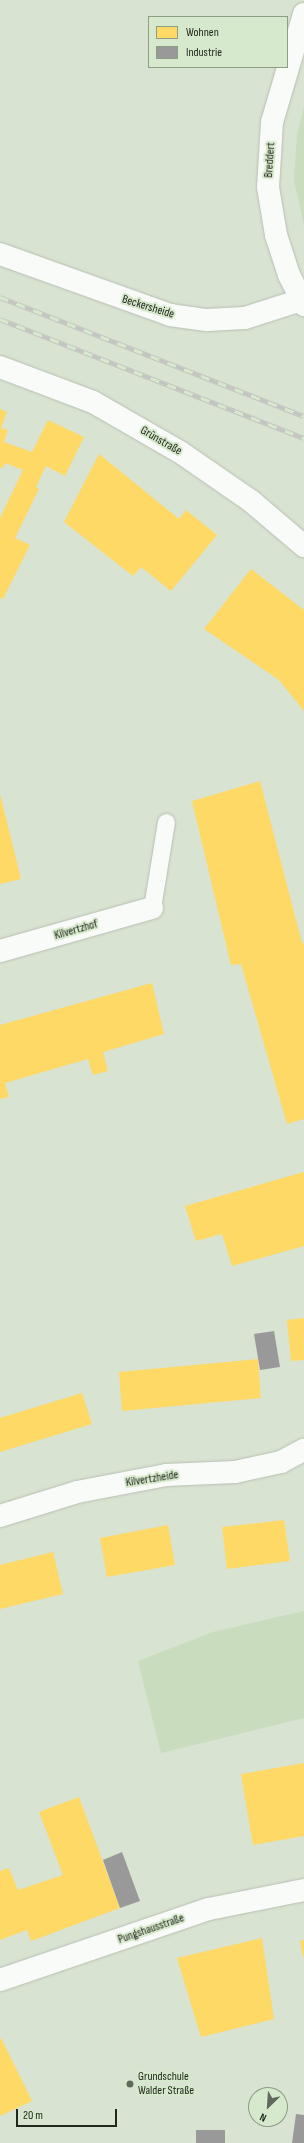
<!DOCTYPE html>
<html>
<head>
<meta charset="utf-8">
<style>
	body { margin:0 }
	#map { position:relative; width:304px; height:2143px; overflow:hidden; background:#d8e3d2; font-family:"Sofia Sans Condensed",sans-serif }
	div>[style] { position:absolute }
	.green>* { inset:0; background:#c9dcbd }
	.homes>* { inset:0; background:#ffd966 }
	.industry>* { inset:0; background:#999 }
	.roads { filter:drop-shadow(0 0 1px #b7bfb2) drop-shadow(0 0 1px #b7bfb2) }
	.service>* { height:17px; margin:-8.5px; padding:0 8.5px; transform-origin:8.5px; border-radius:8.5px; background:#f9fbf8 }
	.minor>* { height:22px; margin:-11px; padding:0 11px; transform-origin:11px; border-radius:11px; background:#f9fbf8 }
	.rail>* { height:4.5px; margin-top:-2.25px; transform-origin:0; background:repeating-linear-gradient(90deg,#d7e9cc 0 9px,#c2c5c0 0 18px); box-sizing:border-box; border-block:1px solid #c2c5c0 }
	.dots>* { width:11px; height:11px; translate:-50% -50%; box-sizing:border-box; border:2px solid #d7e9cc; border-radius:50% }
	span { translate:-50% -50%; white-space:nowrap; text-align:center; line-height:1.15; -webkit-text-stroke:4px #d7e9cc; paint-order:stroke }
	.street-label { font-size:12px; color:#20271c }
	.poi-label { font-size:12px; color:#20271c }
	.left { translate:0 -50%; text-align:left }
	.legend { position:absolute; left:148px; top:16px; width:140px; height:52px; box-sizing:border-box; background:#d7e9cc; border:1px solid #8e9b86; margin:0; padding:5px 7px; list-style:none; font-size:12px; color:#20271c }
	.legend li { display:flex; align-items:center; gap:8px; height:20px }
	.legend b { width:20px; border:1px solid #8e9b86 }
	.north { position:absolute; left:248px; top:2087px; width:40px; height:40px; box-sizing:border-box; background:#d7e9cc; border:1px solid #8e9b86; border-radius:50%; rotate:205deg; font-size:11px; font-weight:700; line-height:16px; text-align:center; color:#20271c }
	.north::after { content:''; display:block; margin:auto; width:14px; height:18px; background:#60695c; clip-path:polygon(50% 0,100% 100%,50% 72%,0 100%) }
	.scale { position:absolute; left:16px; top:2109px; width:101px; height:18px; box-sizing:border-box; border:2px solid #20271c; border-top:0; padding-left:5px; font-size:12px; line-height:14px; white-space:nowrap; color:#20271c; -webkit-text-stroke:3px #d7e9cc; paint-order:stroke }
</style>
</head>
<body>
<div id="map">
	<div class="green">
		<i style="clip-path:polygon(304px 107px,304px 225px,294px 180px,297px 135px)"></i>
		<i style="clip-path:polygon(304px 1611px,304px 1718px,161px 1753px,138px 1661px,213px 1632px)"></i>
	</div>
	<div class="homes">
		<i style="clip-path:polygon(0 409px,7px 412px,1px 428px,8px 430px,4px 442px,32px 452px,48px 420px,84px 437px,65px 476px,46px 466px,36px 487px,39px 489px,15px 538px,30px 545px,3px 599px,0 598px,0 518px,23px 470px,5px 463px,3px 468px,0 467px)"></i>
		<i style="clip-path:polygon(99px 454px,179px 519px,186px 510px,217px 535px,171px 591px,141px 567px,133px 576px,64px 522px)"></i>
		<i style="clip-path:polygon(251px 569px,304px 610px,304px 711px,279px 680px,204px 629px)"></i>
		<i style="clip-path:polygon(260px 781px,302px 943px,304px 943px,304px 1119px,287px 1124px,241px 964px,231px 965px,192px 801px)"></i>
		<i style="clip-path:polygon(0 794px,21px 879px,0 884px)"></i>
		<i style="clip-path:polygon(152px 983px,164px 1034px,103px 1052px,108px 1071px,93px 1075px,88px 1059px,5px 1083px,9px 1097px,0 1099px,0 1025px)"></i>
		<i style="clip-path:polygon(304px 1172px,304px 1246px,232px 1266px,222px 1234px,196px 1241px,185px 1206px)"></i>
		<i style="clip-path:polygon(304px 1318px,304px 1360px,291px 1361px,287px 1320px)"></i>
		<i style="clip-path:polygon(258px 1359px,261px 1398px,122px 1411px,119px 1372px)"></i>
		<i style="clip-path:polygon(82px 1393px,92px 1424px,0 1452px,0 1418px)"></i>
		<i style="clip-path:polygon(284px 1520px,290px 1561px,227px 1569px,222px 1527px)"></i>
		<i style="clip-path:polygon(168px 1525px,175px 1565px,107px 1577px,100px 1538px)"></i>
		<i style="clip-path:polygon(53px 1552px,63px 1594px,0 1609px,0 1565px)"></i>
		<i style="clip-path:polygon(304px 1763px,304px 1836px,253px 1845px,241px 1774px)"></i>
		<i style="clip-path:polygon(79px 1797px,120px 1908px,31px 1941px,27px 1930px,0 1940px,0 1871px,9px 1868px,18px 1890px,63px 1875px,39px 1812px)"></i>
		<i style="clip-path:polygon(262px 1938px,274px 2019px,201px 2037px,177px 1958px)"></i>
		<i style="clip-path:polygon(304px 1940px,304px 1957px,303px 1957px,300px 1941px)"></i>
		<i style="clip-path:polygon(1px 2038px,32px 2101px,0 2116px,0 2039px)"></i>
	</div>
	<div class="industry">
		<i style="clip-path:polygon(274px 1331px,280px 1367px,260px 1370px,254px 1334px)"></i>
		<i style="clip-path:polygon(122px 1852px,140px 1901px,120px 1908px,103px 1860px)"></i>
		<i style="clip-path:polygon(296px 2114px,304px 2115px,304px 2143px,292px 2143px)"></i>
		<i style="clip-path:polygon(196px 2130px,225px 2130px,225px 2143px,196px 2143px)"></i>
	</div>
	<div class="roads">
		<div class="service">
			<i style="left:152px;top:908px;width:87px;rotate:-80.8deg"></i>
		</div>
		<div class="minor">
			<i style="left:304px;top:14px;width:113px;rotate:106.5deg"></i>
			<i style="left:272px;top:122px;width:65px;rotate:93.5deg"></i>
			<i style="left:268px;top:187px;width:49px;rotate:80.5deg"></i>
			<i style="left:276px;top:235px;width:42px;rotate:72deg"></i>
			<i style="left:289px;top:275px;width:34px;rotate:63deg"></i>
			<i style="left:0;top:254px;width:181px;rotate:19.7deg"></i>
			<i style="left:170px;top:315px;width:37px;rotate:8deg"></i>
			<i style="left:207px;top:320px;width:38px;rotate:-3deg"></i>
			<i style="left:245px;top:318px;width:59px;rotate:-17.8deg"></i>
			<i style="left:0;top:367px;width:99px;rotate:20.6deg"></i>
			<i style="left:93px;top:402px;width:100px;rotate:29.9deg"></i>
			<i style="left:180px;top:452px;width:86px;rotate:34.6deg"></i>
			<i style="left:251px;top:501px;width:70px;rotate:40.3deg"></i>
			<i style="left:0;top:951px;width:158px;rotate:-15.8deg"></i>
			<i style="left:0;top:1516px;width:81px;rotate:-17.3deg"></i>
			<i style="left:77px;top:1492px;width:91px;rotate:-10.8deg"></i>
			<i style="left:166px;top:1475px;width:69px;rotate:-2.5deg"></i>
			<i style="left:235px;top:1472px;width:47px;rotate:-12.3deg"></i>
			<i style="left:281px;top:1462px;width:26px;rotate:-28deg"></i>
			<i style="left:0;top:1980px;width:221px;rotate:-18.8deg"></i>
			<i style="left:209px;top:1909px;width:97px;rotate:-11.3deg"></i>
		</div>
	</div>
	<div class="rail">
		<i style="left:0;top:297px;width:326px;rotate:21.4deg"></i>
		<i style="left:0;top:319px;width:326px;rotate:21.4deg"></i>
	</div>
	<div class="dots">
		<i style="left:130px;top:2084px;background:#60695c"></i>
	</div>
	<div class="street-label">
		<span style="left:270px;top:160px;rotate:-86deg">Breddert</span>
		<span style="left:148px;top:307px;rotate:17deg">Beckersheide</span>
		<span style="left:161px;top:441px;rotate:30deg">Grünstraße</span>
		<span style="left:76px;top:930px;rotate:-16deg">Kilvertzhof</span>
		<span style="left:152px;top:1479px;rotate:-9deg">Kilvertzheide</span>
		<span style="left:151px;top:1929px;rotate:-19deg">Pungshausstraße</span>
	</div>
	<div class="poi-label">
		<span class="left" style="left:138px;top:2084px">Grundschule<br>Walder Straße</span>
	</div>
	<ul class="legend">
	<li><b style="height:11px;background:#ffd966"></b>Wohnen</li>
	<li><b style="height:11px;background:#999"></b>Industrie</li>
	</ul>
	<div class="north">N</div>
	<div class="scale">20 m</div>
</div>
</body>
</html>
